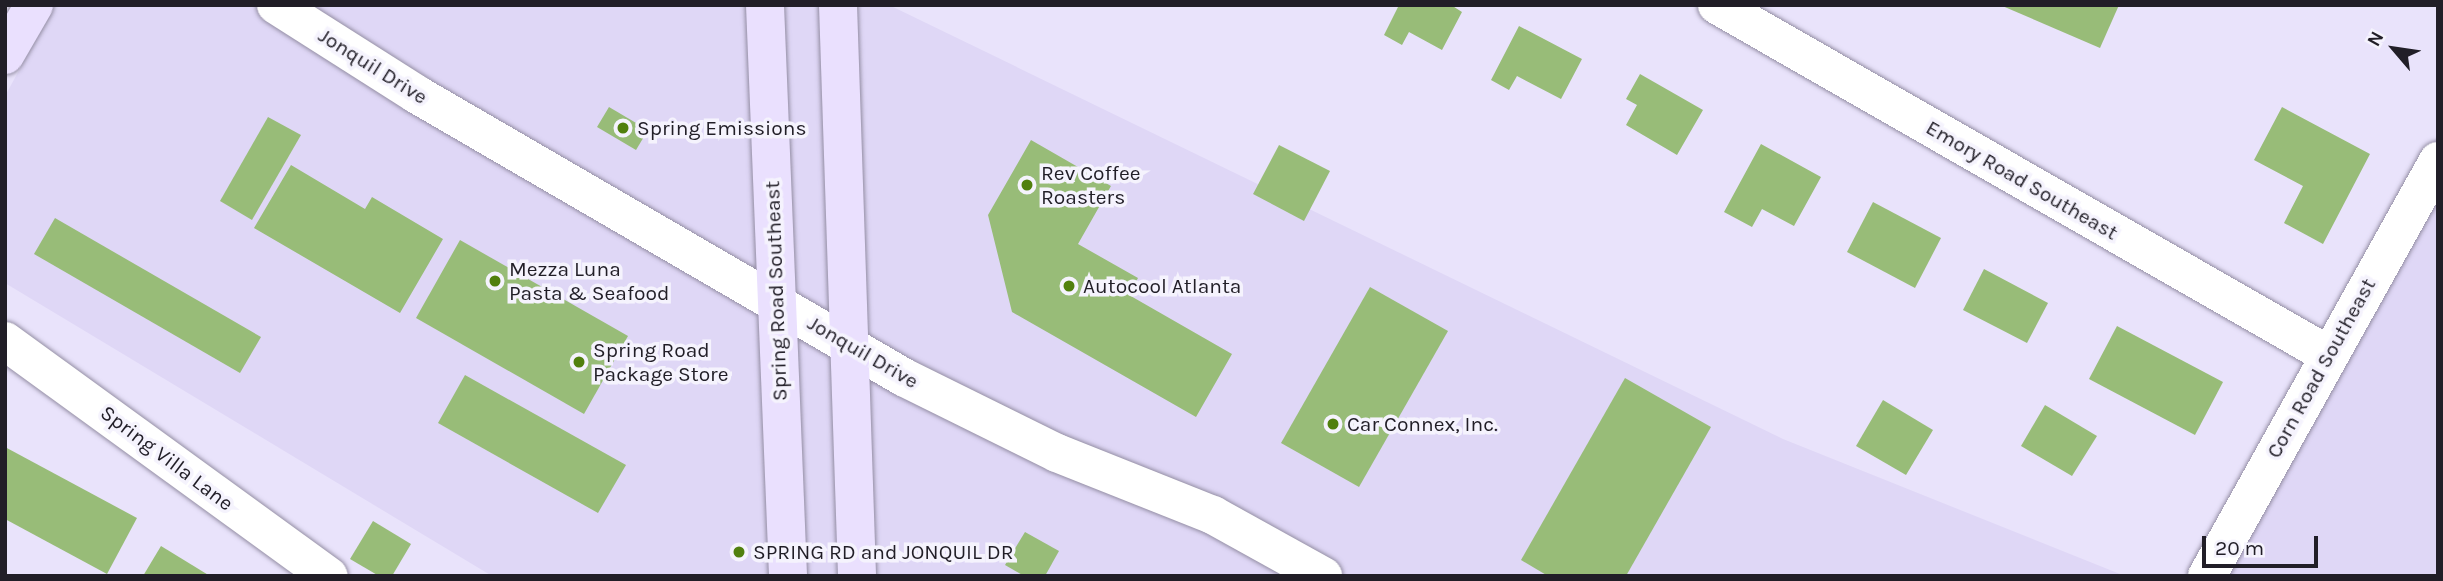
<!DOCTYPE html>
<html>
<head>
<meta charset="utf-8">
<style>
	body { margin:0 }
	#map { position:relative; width:2443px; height:581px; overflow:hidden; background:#e9e3fb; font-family:Karla,sans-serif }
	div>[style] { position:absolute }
	.built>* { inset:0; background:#dfd7f6 }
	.building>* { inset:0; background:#98bc78 }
	.roads { filter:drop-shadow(0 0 2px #948ea4) drop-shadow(0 0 2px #948ea4) }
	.street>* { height:38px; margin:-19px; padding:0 19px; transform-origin:19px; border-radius:19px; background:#fff }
	.secondary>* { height:38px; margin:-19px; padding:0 19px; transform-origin:19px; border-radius:19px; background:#eae0fe }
	.dots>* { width:19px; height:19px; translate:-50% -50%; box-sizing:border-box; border:4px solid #f5f3fd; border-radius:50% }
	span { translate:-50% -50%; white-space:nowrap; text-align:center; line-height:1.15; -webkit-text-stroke:7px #f5f3fd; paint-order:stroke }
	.street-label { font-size:21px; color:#211e27 }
	.poi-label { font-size:21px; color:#211e27 }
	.left { translate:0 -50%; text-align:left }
	.frame { position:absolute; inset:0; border:7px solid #211e27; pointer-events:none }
	.north { position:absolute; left:2359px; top:14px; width:70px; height:70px; -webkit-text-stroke:5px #f5f3fd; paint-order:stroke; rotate:299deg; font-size:19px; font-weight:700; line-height:28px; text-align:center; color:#211e27 }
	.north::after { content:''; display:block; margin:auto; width:24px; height:32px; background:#211e27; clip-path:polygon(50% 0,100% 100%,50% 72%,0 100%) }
	.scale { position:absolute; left:2202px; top:536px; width:116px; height:32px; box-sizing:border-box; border:4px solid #211e27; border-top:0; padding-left:9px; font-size:21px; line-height:24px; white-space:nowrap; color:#211e27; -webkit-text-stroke:5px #f5f3fd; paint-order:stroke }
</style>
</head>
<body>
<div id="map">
	<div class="built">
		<i style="clip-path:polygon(55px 5px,889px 5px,1783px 439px,2125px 576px,492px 576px,5px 283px,5px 96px)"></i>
		<i style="clip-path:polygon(2438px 134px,2438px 576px,2188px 576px)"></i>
	</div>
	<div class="building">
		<i style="clip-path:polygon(1399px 5px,1451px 5px,1462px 12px,1442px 50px,1409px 32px,1402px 45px,1384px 35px)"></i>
		<i style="clip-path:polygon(2000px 5px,2119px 5px,2100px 48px)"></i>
		<i style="clip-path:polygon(1519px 26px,1582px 59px,1561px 99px,1517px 76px,1509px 90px,1491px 80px)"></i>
		<i style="clip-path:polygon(1640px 74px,1703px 110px,1677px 155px,1626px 125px,1637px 105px,1626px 99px)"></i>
		<i style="clip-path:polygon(609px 107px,648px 130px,636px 150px,597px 127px)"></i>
		<i style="clip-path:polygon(2282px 107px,2370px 154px,2323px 244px,2284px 223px,2303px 186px,2254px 160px)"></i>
		<i style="clip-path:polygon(268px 117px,301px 135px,252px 220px,220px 201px)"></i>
		<i style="clip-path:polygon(1031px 140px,1111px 186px,1078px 244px,1138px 278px,1129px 295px,1232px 354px,1196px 417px,1012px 312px,988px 215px)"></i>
		<i style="clip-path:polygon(1761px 144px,1821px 177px,1794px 226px,1762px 209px,1752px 227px,1724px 212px)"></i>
		<i style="clip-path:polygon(1279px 145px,1330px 171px,1304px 221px,1253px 194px)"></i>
		<i style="clip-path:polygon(291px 165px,365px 209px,372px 197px,443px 239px,400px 313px,254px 228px)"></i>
		<i style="clip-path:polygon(1873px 202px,1941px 238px,1915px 288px,1847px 252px)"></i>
		<i style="clip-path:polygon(55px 218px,261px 337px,240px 373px,34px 254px)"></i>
		<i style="clip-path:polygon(460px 240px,628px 336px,584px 414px,416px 318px)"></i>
		<i style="clip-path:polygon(1984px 269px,2048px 303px,2027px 343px,1963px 310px)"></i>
		<i style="clip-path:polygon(1370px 287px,1448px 331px,1359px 487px,1281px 443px)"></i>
		<i style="clip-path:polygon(2117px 326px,2223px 382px,2195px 435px,2089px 379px)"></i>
		<i style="clip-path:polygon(465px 375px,626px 465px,598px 513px,438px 423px)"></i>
		<i style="clip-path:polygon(1625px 378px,1711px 427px,1626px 576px,1548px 576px,1521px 560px)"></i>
		<i style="clip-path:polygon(1883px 400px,1933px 430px,1906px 475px,1856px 446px)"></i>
		<i style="clip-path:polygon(2045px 405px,2097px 436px,2072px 476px,2021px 446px)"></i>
		<i style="clip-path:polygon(5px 447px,137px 518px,107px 574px,5px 519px)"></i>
		<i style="clip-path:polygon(373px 521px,411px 544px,392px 576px,379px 576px,350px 559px)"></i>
		<i style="clip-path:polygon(1025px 532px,1059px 551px,1045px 576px,1024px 576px,1005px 565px)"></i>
		<i style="clip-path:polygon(161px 546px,210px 576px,143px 576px)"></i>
	</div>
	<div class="roads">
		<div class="street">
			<i style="left:276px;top:5px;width:166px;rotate:32.4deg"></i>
			<i style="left:416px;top:94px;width:565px;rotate:30.15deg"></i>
			<i style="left:905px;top:378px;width:169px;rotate:26.3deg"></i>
			<i style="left:1057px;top:453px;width:168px;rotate:21.7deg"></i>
			<i style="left:1213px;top:515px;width:126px;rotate:29deg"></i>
			<i style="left:1717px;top:5px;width:703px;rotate:29.78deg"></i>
			<i style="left:5px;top:341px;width:400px;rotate:36deg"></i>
			<i style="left:2207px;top:576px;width:475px;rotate:-60.9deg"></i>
		</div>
		<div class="secondary">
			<i style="left:765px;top:5px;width:571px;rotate:87.69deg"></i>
			<i style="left:838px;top:5px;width:571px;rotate:88.09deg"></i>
			<i style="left:5px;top:55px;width:58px;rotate:-59.9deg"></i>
		</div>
	</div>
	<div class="dots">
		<i style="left:623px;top:128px;background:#51800e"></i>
		<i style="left:1027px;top:185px;background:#51800e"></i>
		<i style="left:495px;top:281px;background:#51800e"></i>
		<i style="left:1069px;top:286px;background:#51800e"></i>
		<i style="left:579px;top:362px;background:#51800e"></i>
		<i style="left:1333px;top:424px;background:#51800e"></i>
		<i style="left:739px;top:552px;background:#51800e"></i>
	</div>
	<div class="street-label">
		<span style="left:373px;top:66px;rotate:32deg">Jonquil Drive</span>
		<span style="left:2022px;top:180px;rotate:30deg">Emory Road Southeast</span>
		<span style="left:776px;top:291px;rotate:-92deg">Spring Road Southeast</span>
		<span style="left:863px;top:352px;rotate:30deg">Jonquil Drive</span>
		<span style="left:2321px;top:368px;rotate:-61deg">Corn Road Southeast</span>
		<span style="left:167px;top:458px;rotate:37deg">Spring Villa Lane</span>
	</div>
	<div class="poi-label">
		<span class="left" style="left:637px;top:128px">Spring Emissions</span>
		<span class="left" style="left:1041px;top:185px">Rev Coffee<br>Roasters</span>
		<span class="left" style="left:509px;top:281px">Mezza Luna<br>Pasta &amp; Seafood</span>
		<span class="left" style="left:1083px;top:286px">Autocool Atlanta</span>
		<span class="left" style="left:593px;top:362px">Spring Road<br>Package Store</span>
		<span class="left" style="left:1347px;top:424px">Car Connex, Inc.</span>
		<span class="left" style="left:753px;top:552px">SPRING RD and JONQUIL DR</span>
	</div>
	<div class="frame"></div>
	<div class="north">N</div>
	<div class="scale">20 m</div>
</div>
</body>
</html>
